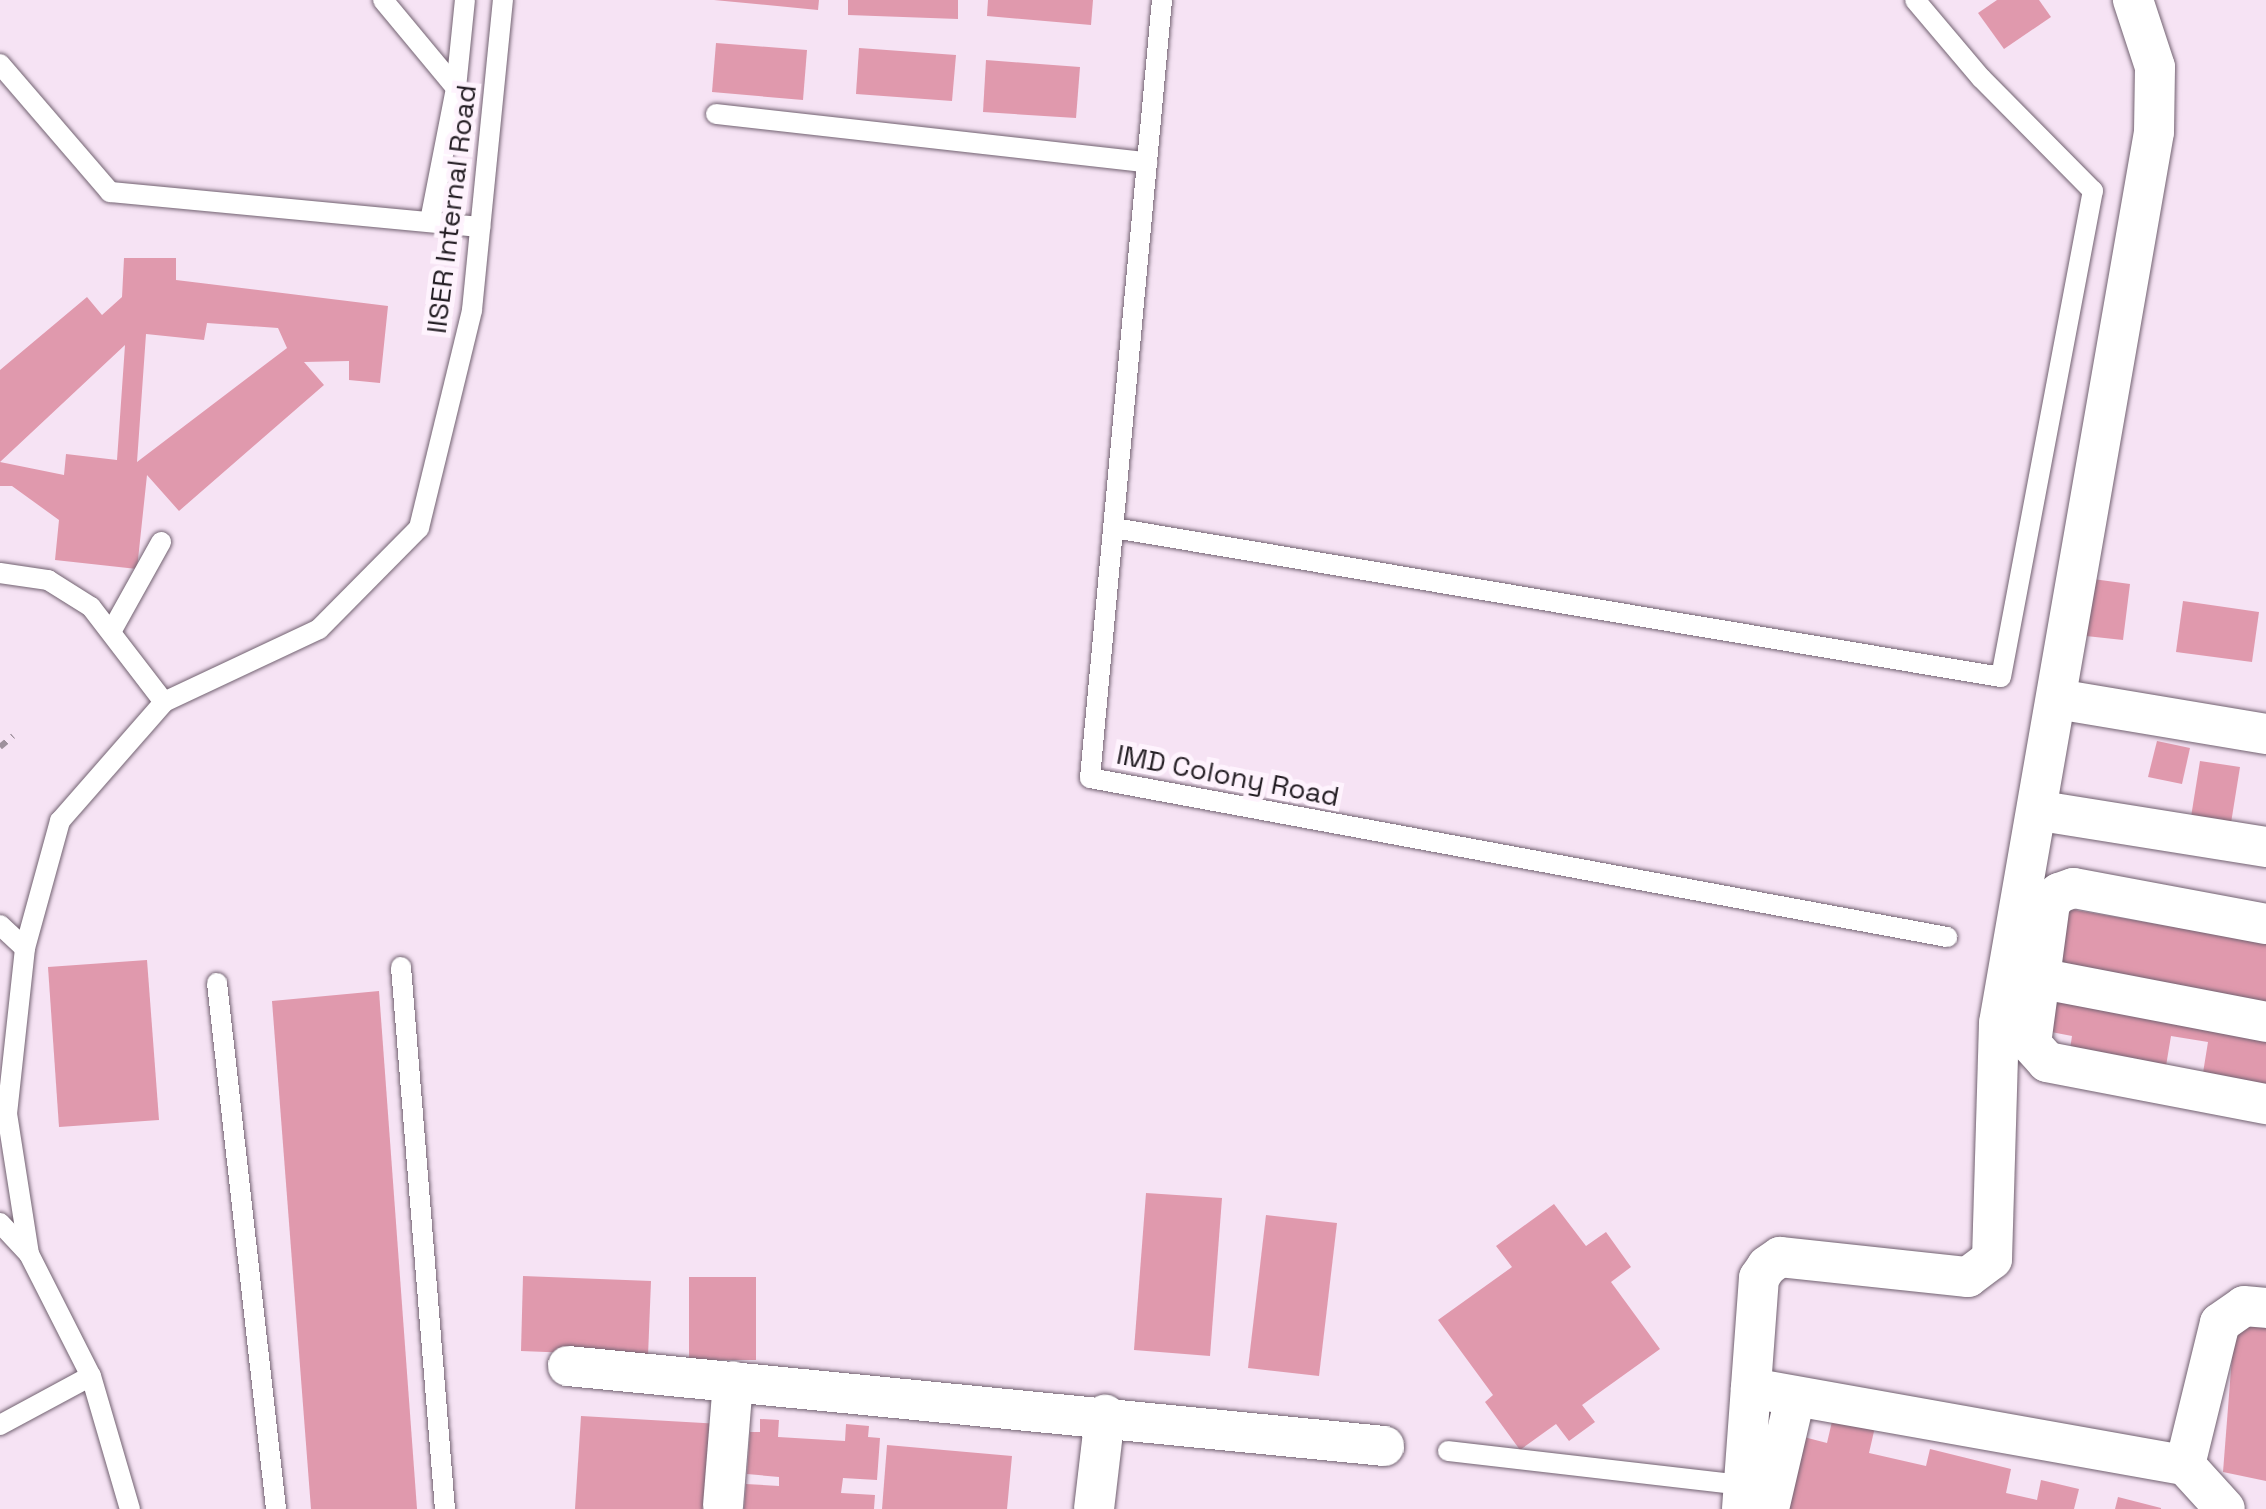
<!DOCTYPE html>
<html>
<head>
<meta charset="utf-8">
<style>
	body { margin:0 }
	#map { position:relative; width:2266px; height:1509px; overflow:hidden; background:#f6e3f4; font-family:"Space Grotesk",sans-serif }
	div>[style] { position:absolute }
	.building>* { inset:0; background:#e099ad }
	.path>* { height:6px; margin-top:-3px; transform-origin:0; background:repeating-linear-gradient(90deg,#9e909c 0 8px,transparent 0 16px) }
	.roads { filter:drop-shadow(0 0 2px #726271) drop-shadow(0 0 2px #726271) }
	.lane>* { height:20px; margin:-10px; padding:0 10px; transform-origin:10px; border-radius:10px; background:#fff }
	.street>* { height:40px; margin:-20px; padding:0 20px; transform-origin:20px; border-radius:20px; background:#fff }
	span { translate:-50% -50%; white-space:nowrap; text-align:center; line-height:1.15; -webkit-text-stroke:10px #fef3fd; paint-order:stroke }
	.street-label { font-size:28px; color:#251f25 }
</style>
</head>
<body>
<div id="map">
	<div class="building">
		<i style="clip-path:polygon(714px 0,819px 0,818px 10px)"></i>
		<i style="clip-path:polygon(848px 0,958px 0,958px 19px,848px 15px)"></i>
		<i style="clip-path:polygon(988px 0,1093px 0,1091px 25px,987px 16px)"></i>
		<i style="clip-path:polygon(1997px 0,2039px 0,2051px 17px,2004px 49px,1978px 13px)"></i>
		<i style="clip-path:polygon(716px 43px,807px 50px,803px 100px,712px 92px)"></i>
		<i style="clip-path:polygon(859px 48px,956px 55px,952px 101px,856px 94px)"></i>
		<i style="clip-path:polygon(986px 60px,1080px 67px,1076px 118px,983px 112px)"></i>
		<i style="clip-path:polygon(evenodd,124px 258px,176px 258px,176px 280px,388px 306px,380px 383px,349px 380px,349px 361px,304px 362px,324px 385px,179px 511px,147px 475px,137px 569px,55px 560px,59px 520px,12px 486px,0 486px,0 462px,64px 475px,66px 454px,117px 460px,125px 345px,0 462px,0 370px,87px 297px,102px 315px,122px 297px,124px 258px,207px 323px,278px 328px,287px 348px,137px 462px,146px 334px,204px 340px,207px 323px)"></i>
		<i style="clip-path:polygon(2093px 579px,2130px 584px,2123px 640px,2086px 636px)"></i>
		<i style="clip-path:polygon(2183px 601px,2259px 612px,2252px 662px,2176px 652px)"></i>
		<i style="clip-path:polygon(2157px 741px,2190px 748px,2182px 784px,2148px 777px)"></i>
		<i style="clip-path:polygon(2200px 761px,2240px 767px,2231px 823px,2191px 817px)"></i>
		<i style="clip-path:polygon(2064px 908px,2266px 943px,2266px 1002px,2054px 966px)"></i>
		<i style="clip-path:polygon(147px 960px,159px 1120px,59px 1127px,48px 967px)"></i>
		<i style="clip-path:polygon(379px 991px,417px 1509px,311px 1509px,272px 1001px)"></i>
		<i style="clip-path:polygon(2053px 993px,2266px 1030px,2266px 1090px,2202px 1079px,2208px 1042px,2171px 1036px,2165px 1072px,2069px 1056px,2072px 1036px,2046px 1031px)"></i>
		<i style="clip-path:polygon(1146px 1193px,1222px 1198px,1210px 1356px,1134px 1350px)"></i>
		<i style="clip-path:polygon(1554px 1204px,1586px 1246px,1606px 1232px,1631px 1267px,1611px 1282px,1660px 1349px,1582px 1405px,1595px 1422px,1569px 1441px,1556px 1424px,1520px 1450px,1485px 1402px,1493px 1395px,1438px 1320px,1512px 1267px,1496px 1246px)"></i>
		<i style="clip-path:polygon(1266px 1215px,1337px 1223px,1319px 1376px,1248px 1368px)"></i>
		<i style="clip-path:polygon(523px 1276px,651px 1281px,648px 1356px,521px 1351px)"></i>
		<i style="clip-path:polygon(689px 1277px,756px 1277px,756px 1360px,689px 1360px)"></i>
		<i style="clip-path:polygon(2235px 1318px,2266px 1326px,2266px 1481px,2223px 1472px)"></i>
		<i style="clip-path:polygon(581px 1416px,721px 1424px,716px 1509px,575px 1509px)"></i>
		<i style="clip-path:polygon(1833px 1417px,1875px 1427px,1869px 1453px,1926px 1466px,1930px 1449px,2011px 1469px,2006px 1493px,2037px 1500px,2041px 1480px,2079px 1489px,2074px 1509px,1779px 1509px,1796px 1435px,1827px 1443px)"></i>
		<i style="clip-path:polygon(760px 1419px,779px 1420px,778px 1437px,845px 1441px,846px 1424px,869px 1426px,868px 1437px,880px 1438px,877px 1480px,843px 1478px,841px 1493px,875px 1495px,874px 1509px,744px 1509px,746px 1484px,779px 1486px,779px 1477px,747px 1474px,750px 1432px,760px 1432px)"></i>
		<i style="clip-path:polygon(887px 1445px,1012px 1456px,1007px 1509px,882px 1509px)"></i>
		<i style="clip-path:polygon(2118px 1497px,2161px 1508px,2161px 1509px,2115px 1509px)"></i>
	</div>
	<div class="path">
		<i style="left:0;top:747px;width:17px;rotate:-40deg"></i>
	</div>
	<div class="roads">
		<div class="lane">
			<i style="left:383px;top:0;width:114px;rotate:50.3deg"></i>
			<i style="left:1162px;top:0;width:781px;rotate:95.29deg"></i>
			<i style="left:1090px;top:778px;width:872px;rotate:10.51deg"></i>
			<i style="left:0;top:64px;width:169px;rotate:49.3deg"></i>
			<i style="left:110px;top:192px;width:372px;rotate:5.4deg"></i>
			<i style="left:716px;top:114px;width:434px;rotate:6.4deg"></i>
			<i style="left:430px;top:221px;width:136px;rotate:-78.9deg"></i>
			<i style="left:456px;top:88px;width:88px;rotate:-84.2deg"></i>
			<i style="left:1114px;top:528px;width:899px;rotate:9.54deg"></i>
			<i style="left:2001px;top:677px;width:495px;rotate:-79.3deg"></i>
			<i style="left:2093px;top:191px;width:159px;rotate:-134.7deg"></i>
			<i style="left:1981px;top:78px;width:102px;rotate:-130.2deg"></i>
			<i style="left:0;top:573px;width:49px;rotate:8.3deg"></i>
			<i style="left:48px;top:580px;width:51px;rotate:32.1deg"></i>
			<i style="left:91px;top:607px;width:120px;rotate:52.5deg"></i>
			<i style="left:111px;top:632px;width:103px;rotate:-60.9deg"></i>
			<i style="left:0;top:925px;width:34px;rotate:43deg"></i>
			<i style="left:401px;top:967px;width:544px;rotate:85.36deg"></i>
			<i style="left:217px;top:983px;width:529px;rotate:83.6deg"></i>
			<i style="left:0;top:1223px;width:42px;rotate:46.9deg"></i>
			<i style="left:29px;top:1254px;width:137px;rotate:63.1deg"></i>
			<i style="left:91px;top:1376px;width:139px;rotate:73.7deg"></i>
			<i style="left:29px;top:1254px;width:142px;rotate:-98.9deg"></i>
			<i style="left:7px;top:1114px;width:167px;rotate:-83.8deg"></i>
			<i style="left:25px;top:948px;width:132px;rotate:-74.6deg"></i>
			<i style="left:60px;top:821px;width:158px;rotate:-48.8deg"></i>
			<i style="left:164px;top:702px;width:171px;rotate:-25.2deg"></i>
			<i style="left:319px;top:629px;width:142px;rotate:-45.3deg"></i>
			<i style="left:419px;top:528px;width:224px;rotate:-76.3deg"></i>
			<i style="left:472px;top:310px;width:312px;rotate:-84.3deg"></i>
			<i style="left:0;top:1425px;width:103px;rotate:-28.3deg"></i>
			<i style="left:1448px;top:1451px;width:298px;rotate:6.6deg"></i>
		</div>
		<div class="street">
			<i style="left:2057px;top:699px;width:212px;rotate:9.5deg"></i>
			<i style="left:2041px;top:811px;width:228px;rotate:9.1deg"></i>
			<i style="left:2266px;top:924px;width:196px;rotate:-169.4deg"></i>
			<i style="left:2073px;top:888px;width:15px;rotate:160deg"></i>
			<i style="left:2059px;top:893px;width:13px;rotate:132deg"></i>
			<i style="left:2050px;top:903px;width:142px;rotate:97.7deg"></i>
			<i style="left:2031px;top:1044px;width:24px;rotate:48deg"></i>
			<i style="left:2047px;top:1062px;width:223px;rotate:10.9deg"></i>
			<i style="left:2012px;top:973px;width:259px;rotate:10.9deg"></i>
			<i style="left:568px;top:1366px;width:820px;rotate:5.6deg"></i>
			<i style="left:1751px;top:1388px;width:441px;rotate:10.1deg"></i>
			<i style="left:2185px;top:1465px;width:59px;rotate:47.7deg"></i>
			<i style="left:2185px;top:1465px;width:146px;rotate:-76.2deg"></i>
			<i style="left:2220px;top:1323px;width:29px;rotate:-35deg"></i>
			<i style="left:2244px;top:1306px;width:22px;rotate:5deg"></i>
			<i style="left:723px;top:1506px;width:125px;rotate:-85.4deg"></i>
			<i style="left:1094px;top:1509px;width:95px;rotate:-83.3deg"></i>
			<i style="left:1742px;top:1509px;width:232px;rotate:-85.8deg"></i>
			<i style="left:1759px;top:1278px;width:14px;rotate:-56deg"></i>
			<i style="left:1767px;top:1266px;width:16px;rotate:-35deg"></i>
			<i style="left:1780px;top:1257px;width:189px;rotate:6.1deg"></i>
			<i style="left:1968px;top:1277px;width:30px;rotate:-37deg"></i>
			<i style="left:1992px;top:1259px;width:236px;rotate:-88.3deg"></i>
			<i style="left:1999px;top:1023px;width:904px;rotate:-80.13deg"></i>
			<i style="left:2154px;top:132px;width:65px;rotate:-89.1deg"></i>
			<i style="left:2155px;top:67px;width:71px;rotate:-108.2deg"></i>
			<i style="left:1769px;top:1509px;width:115px;rotate:-76.9deg"></i>
		</div>
	</div>
	<div class="street-label">
		<span style="left:451px;top:209px;rotate:-83deg">IISER Internal Road</span>
		<span style="left:1228px;top:775px;rotate:11deg">IMD Colony Road</span>
	</div>
</div>
</body>
</html>
